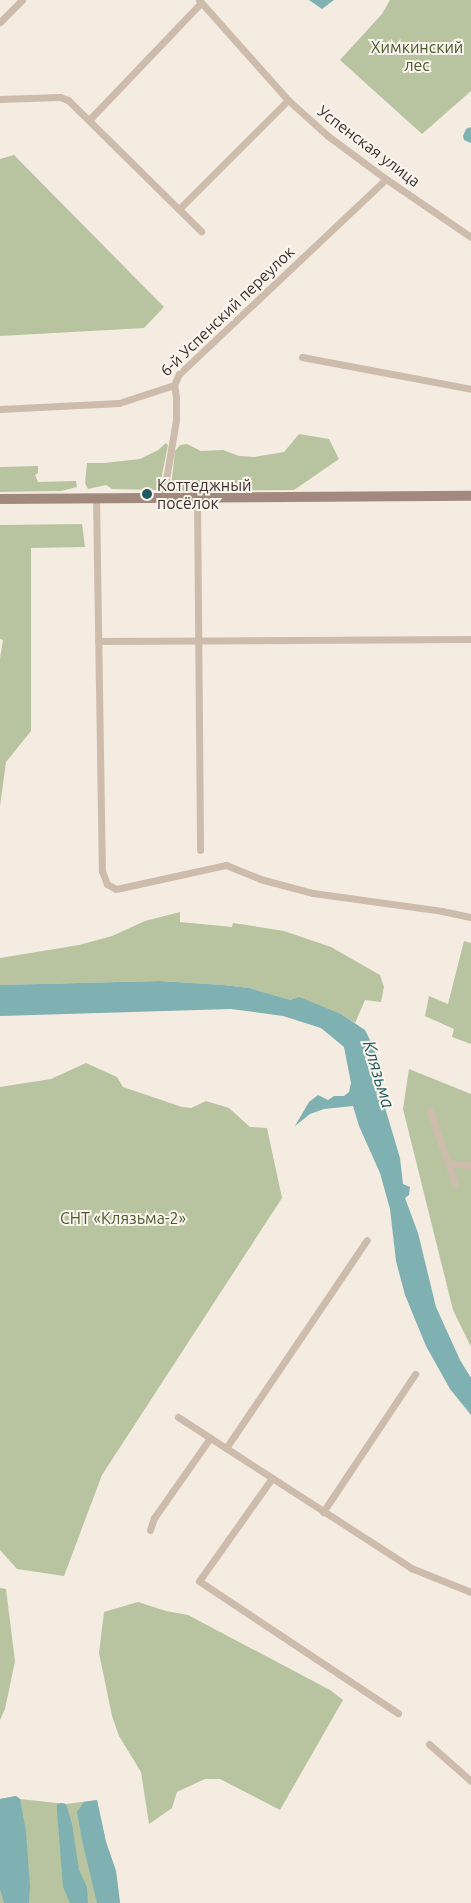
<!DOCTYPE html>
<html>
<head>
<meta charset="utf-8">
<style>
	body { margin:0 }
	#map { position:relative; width:471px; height:1903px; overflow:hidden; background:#f4ebe1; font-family:Ubuntu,sans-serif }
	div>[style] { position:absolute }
	.green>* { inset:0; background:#b8c4a0 }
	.water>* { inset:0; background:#7fb0b2 }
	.minor>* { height:7px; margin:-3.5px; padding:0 3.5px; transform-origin:3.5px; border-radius:3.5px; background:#cdbbac }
	.secondary>* { height:10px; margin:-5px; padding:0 5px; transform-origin:5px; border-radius:5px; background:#a18a7d }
	.dots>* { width:14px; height:14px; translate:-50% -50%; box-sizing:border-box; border:2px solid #fbf5ee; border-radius:50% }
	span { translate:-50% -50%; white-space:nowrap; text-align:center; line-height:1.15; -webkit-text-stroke:4px #fbf5ee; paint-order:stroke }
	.park-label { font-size:16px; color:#4a5a2e }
	.street-label { font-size:16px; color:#3b302b }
	.poi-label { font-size:16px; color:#3b302b }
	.left { translate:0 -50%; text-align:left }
	.water-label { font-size:18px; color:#1f5a5e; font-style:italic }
</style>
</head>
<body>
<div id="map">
	<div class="green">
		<i style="clip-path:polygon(390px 0,471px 0,471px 91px,422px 134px,340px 60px,382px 14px)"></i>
		<i style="clip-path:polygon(14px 155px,164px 307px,144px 328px,0 336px,0 159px)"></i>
		<i style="clip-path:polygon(299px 434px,329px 439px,339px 459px,294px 490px,177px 491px,171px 487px,175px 451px,180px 445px,187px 444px,201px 451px,223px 450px,239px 456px,254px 457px,284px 452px)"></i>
		<i style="clip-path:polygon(166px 443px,168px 445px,159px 490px,112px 489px,106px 485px,88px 489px,85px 483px,87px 463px,104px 463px,140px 459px,158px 450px)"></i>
		<i style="clip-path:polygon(38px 466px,38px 473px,35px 475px,38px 482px,76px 481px,77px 487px,61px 491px,0 492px,0 467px)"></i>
		<i style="clip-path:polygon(82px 524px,85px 547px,31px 548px,31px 731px,6px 762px,0 806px,0 659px,3px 640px,0 639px,0 525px)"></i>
		<i style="clip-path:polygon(180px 912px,180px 922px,232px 927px,233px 923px,284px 931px,331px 947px,380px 975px,384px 987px,381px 1002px,365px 1000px,355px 1023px,341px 1014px,249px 988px,224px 985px,160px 981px,0 985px,0 958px,79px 945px,112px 936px,145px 921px)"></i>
		<i style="clip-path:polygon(464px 941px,471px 943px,471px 1044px,452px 1037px,454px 1029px,425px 1016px,429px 996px,448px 1004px)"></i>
		<i style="clip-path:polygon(86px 1063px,117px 1077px,123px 1087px,182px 1107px,191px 1108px,206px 1101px,229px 1108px,250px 1127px,267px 1128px,282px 1198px,102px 1475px,64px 1576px,17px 1569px,0 1550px,0 1087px,51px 1079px)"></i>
		<i style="clip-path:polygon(409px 1069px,471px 1094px,471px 1347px,453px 1310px,403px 1109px)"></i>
		<i style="clip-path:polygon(0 1588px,6px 1589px,15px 1661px,5px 1709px,0 1720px)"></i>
		<i style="clip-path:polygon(138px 1602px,166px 1611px,188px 1615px,330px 1690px,343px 1700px,280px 1810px,220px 1779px,205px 1779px,177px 1792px,172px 1808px,149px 1824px,141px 1772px,119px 1736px,112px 1716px,99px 1653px,104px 1612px)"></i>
		<i style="clip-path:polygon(16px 1796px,20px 1799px,66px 1804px,97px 1800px,106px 1842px,116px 1871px,120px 1903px,0 1903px,0 1799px)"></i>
	</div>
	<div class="water">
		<i style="clip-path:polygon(309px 0,334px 0,322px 9px)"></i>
		<i style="clip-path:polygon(471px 127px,471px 143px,464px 140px,463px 136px,466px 129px)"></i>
		<i style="clip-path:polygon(160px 981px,224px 985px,249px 988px,291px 1000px,299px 997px,341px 1014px,365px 1030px,375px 1050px,378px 1070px,383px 1077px,378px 1084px,400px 1158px,403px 1184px,410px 1187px,409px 1195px,405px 1198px,418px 1233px,436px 1307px,460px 1360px,471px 1378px,471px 1415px,450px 1389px,426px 1346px,405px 1295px,396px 1261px,390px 1209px,380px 1173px,359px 1126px,353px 1106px,324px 1109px,310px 1114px,295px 1126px,309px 1102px,318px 1095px,328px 1100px,334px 1096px,344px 1096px,349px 1092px,351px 1083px,344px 1047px,321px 1028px,283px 1016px,231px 1009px,0 1016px,0 985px)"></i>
		<i style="clip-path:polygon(16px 1796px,20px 1799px,26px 1832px,30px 1886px,29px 1903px,4px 1903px,0 1889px,0 1799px)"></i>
		<i style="clip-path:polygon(97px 1800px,106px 1842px,116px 1871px,120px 1903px,97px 1903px,82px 1840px,77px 1812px,84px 1802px)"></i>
		<i style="clip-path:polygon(62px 1803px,66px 1804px,72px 1824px,79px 1870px,87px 1887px,88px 1903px,70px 1903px,63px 1887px,57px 1811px,57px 1804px)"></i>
	</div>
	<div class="minor">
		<i style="left:199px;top:0;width:134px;rotate:48.3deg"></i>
		<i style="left:288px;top:100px;width:54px;rotate:42deg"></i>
		<i style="left:328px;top:136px;width:72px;rotate:36.6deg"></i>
		<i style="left:386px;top:179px;width:103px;rotate:34.3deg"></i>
		<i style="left:0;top:22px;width:31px;rotate:-45deg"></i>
		<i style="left:0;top:99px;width:60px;rotate:-1.9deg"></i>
		<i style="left:60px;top:97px;width:9px;rotate:21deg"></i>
		<i style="left:68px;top:100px;width:187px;rotate:44.6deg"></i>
		<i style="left:89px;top:120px;width:162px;rotate:-46.3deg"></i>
		<i style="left:179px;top:209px;width:154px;rotate:-45deg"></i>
		<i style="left:302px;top:357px;width:172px;rotate:10.7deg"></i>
		<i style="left:0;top:409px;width:119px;rotate:-2.9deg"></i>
		<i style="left:119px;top:403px;width:58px;rotate:-18.1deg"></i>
		<i style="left:174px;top:385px;width:12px;rotate:-66deg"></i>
		<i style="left:179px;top:374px;width:22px;rotate:-43deg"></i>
		<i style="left:195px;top:359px;width:262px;rotate:-43.3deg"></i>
		<i style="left:96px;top:497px;width:374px;rotate:89.1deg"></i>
		<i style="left:102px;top:871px;width:14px;rotate:69deg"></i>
		<i style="left:107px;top:884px;width:10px;rotate:29deg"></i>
		<i style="left:116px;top:889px;width:113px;rotate:-12.3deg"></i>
		<i style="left:226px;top:865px;width:37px;rotate:22deg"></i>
		<i style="left:260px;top:879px;width:55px;rotate:14.8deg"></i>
		<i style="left:313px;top:893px;width:130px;rotate:7.9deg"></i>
		<i style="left:442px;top:911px;width:30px;rotate:12deg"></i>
		<i style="left:163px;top:497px;width:78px;rotate:-80.4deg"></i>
		<i style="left:176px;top:420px;width:23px;rotate:-90deg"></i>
		<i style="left:176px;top:397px;width:12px;rotate:-99deg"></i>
		<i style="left:197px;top:497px;width:353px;rotate:89.5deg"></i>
		<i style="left:98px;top:641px;width:373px;rotate:-0.3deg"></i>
		<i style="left:430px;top:1111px;width:77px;rotate:71.1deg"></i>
		<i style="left:448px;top:1163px;width:23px;rotate:5deg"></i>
		<i style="left:178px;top:1417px;width:278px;rotate:32.9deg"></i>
		<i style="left:411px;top:1568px;width:65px;rotate:21.8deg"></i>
		<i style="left:226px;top:1448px;width:251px;rotate:-55.9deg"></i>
		<i style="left:272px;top:1478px;width:126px;rotate:125.3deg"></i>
		<i style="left:199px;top:1581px;width:239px;rotate:33.6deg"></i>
		<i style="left:323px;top:1512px;width:166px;rotate:-56.3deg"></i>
		<i style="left:150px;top:1530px;width:13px;rotate:-72deg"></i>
		<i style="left:154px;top:1518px;width:98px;rotate:-55deg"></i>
		<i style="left:429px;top:1744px;width:56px;rotate:41.4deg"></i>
	</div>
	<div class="secondary">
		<i style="left:0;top:499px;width:471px;rotate:-0.4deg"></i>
	</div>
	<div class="dots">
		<i style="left:147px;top:494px;background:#1f5a5e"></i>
	</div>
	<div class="park-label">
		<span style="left:417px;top:56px">Химкинский<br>лес</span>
		<span style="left:123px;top:1218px">СНТ «Клязьма-2»</span>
	</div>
	<div class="street-label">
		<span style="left:369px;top:146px;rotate:37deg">Успенская улица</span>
		<span style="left:227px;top:311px;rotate:-44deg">6-й Успенский переулок</span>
	</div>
	<div class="poi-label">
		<span class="left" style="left:157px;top:494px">Коттеджный<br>посёлок</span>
	</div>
	<div class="water-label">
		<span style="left:379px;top:1074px;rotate:73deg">Клязьма</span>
	</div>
</div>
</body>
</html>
